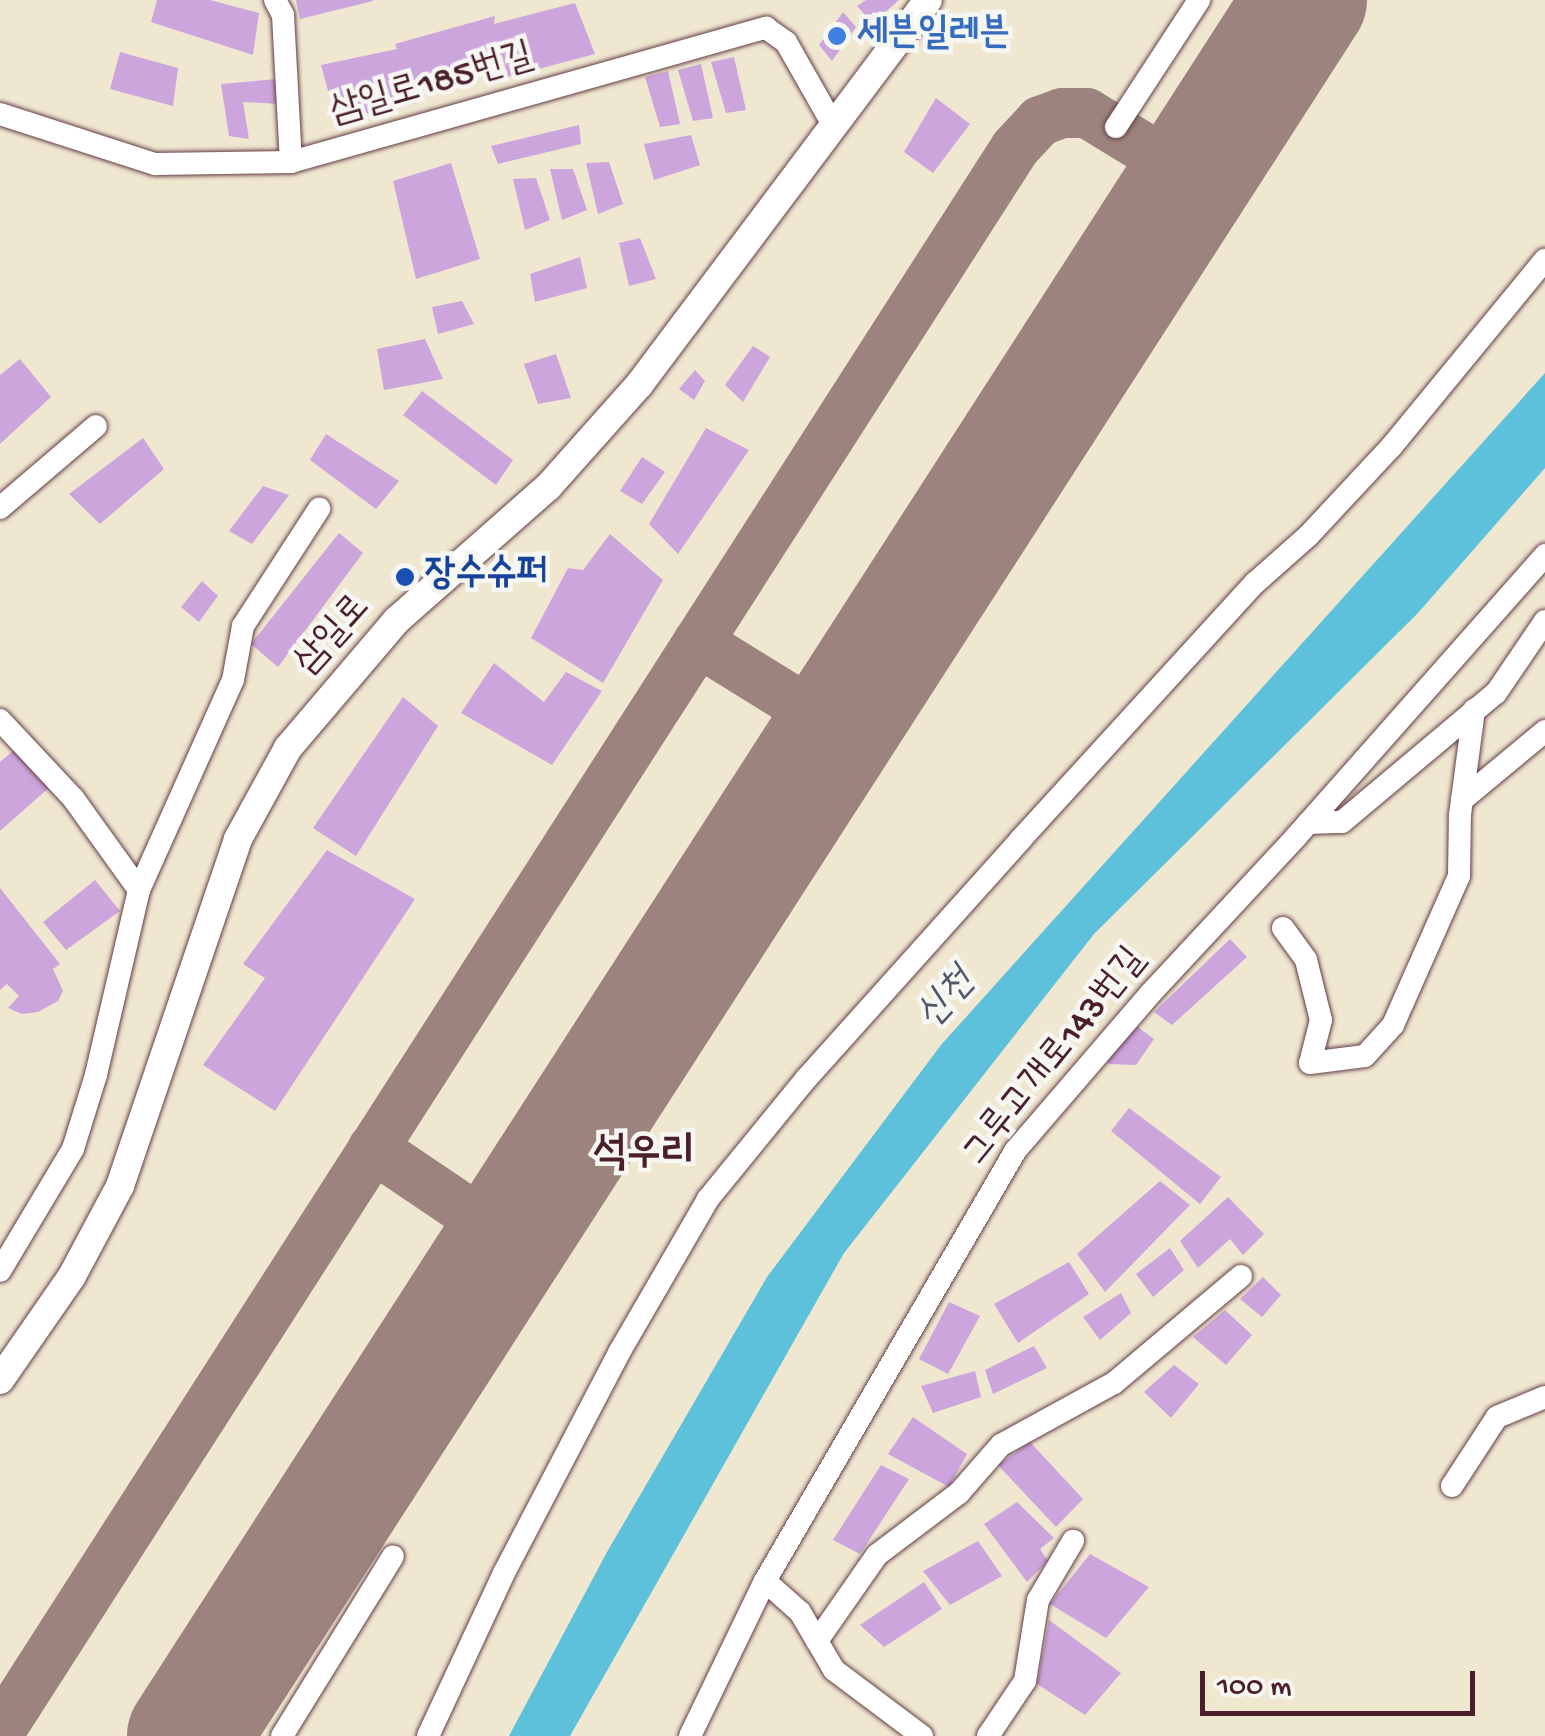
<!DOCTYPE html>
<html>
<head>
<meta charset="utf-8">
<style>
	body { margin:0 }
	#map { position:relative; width:1545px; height:1736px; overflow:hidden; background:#f0e7d1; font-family:"Gochi Hand","Poor Story",sans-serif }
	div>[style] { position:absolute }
	.water>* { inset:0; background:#5ec1dc }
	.taxiway>* { height:50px; margin:-25px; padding:0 25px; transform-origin:25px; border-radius:25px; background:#9d837e }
	.runway>* { height:122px; margin:-61px; padding:0 61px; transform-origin:61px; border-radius:61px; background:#9d837e }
	.building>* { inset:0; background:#cca5dd }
	.roads { filter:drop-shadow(0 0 2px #633d44) drop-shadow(0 0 2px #633d44) }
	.minor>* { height:22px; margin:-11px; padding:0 11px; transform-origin:11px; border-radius:11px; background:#fff }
	.major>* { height:28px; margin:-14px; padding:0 14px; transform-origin:14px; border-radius:14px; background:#fff }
	.dots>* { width:28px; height:28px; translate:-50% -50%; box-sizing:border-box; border:5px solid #f6f6f2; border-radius:50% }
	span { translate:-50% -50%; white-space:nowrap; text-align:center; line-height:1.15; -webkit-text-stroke:9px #f6f6f2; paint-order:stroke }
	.shop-label { font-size:38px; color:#366cbe; font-weight:700 }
	.left { translate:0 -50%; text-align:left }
	.street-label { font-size:38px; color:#4a1f2b }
	.transit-label { font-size:38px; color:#164399; font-weight:700 }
	.water-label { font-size:40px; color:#515869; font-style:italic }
	.quarter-label { font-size:42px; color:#4a1f2b; font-weight:700 }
	.scale { position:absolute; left:1200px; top:1671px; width:275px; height:45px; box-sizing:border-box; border:5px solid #4a1f2b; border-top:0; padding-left:12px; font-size:30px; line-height:35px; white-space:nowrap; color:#4a1f2b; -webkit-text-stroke:8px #f6f6f2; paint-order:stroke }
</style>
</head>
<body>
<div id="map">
	<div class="water">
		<i style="clip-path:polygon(1545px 373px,1545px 468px,1418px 613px,1094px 934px,844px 1253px,570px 1736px,509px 1736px,607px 1552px,767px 1277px,941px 1045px)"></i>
	</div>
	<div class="taxiway">
		<i style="left:698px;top:642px;width:163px;rotate:31.7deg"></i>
		<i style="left:373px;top:1148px;width:163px;rotate:34deg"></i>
		<i style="left:0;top:1731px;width:1880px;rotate:-57.33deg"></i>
		<i style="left:1015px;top:148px;width:37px;rotate:-47deg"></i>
		<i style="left:1040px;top:121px;width:23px;rotate:-20deg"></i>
		<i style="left:1062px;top:113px;width:25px"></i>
		<i style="left:1087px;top:113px;width:123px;rotate:31.4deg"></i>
	</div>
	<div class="runway">
		<i style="left:188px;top:1736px;width:2065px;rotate:-57.22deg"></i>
	</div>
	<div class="building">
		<i style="clip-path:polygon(157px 0,210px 0,259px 13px,253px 55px,151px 22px)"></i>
		<i style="clip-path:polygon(296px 0,373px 0,373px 1px,300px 19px)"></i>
		<i style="clip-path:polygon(866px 0,899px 0,873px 23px,857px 6px)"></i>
		<i style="clip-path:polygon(575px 3px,595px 54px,508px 77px,502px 55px,412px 85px,417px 103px,336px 120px,321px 65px,397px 49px,395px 44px,495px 16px,494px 24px)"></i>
		<i style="clip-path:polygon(843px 12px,856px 27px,832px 61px,819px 45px)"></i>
		<i style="clip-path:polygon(120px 52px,178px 68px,173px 106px,110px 89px)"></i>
		<i style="clip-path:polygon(734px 57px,746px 110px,726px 113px,711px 62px)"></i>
		<i style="clip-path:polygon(701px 64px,713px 118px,693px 121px,678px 70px)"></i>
		<i style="clip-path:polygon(668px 71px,680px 124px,660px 127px,645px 77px)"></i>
		<i style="clip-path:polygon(277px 79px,280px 104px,243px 102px,249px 139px,229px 136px,221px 84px)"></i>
		<i style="clip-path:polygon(936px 98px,970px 124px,933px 173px,904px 152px)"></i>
		<i style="clip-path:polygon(579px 125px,581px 144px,498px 164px,491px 146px)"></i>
		<i style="clip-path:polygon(691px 135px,700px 165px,654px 180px,644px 144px)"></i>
		<i style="clip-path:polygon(609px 162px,623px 204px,598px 214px,586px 163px)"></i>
		<i style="clip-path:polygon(451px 163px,480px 259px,416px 279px,393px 181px)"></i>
		<i style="clip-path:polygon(550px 169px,573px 169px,587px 210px,562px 220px)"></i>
		<i style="clip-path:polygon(536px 178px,550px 220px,525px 230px,513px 179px)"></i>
		<i style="clip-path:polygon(640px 238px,656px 279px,629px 286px,619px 243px)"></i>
		<i style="clip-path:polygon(580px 257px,587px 288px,535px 302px,530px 274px)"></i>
		<i style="clip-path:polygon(462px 301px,474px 324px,438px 334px,432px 307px)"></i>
		<i style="clip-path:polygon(425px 339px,443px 379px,384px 390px,377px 349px)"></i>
		<i style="clip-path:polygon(753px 346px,770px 357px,743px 402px,725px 385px)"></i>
		<i style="clip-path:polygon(556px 354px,571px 398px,538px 404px,524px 364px)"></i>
		<i style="clip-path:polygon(20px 359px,51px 397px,0 444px,0 375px)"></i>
		<i style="clip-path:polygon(695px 370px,705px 381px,694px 400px,679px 389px)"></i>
		<i style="clip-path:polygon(422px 391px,513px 460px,496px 485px,403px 415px)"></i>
		<i style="clip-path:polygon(706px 428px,749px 450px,678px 554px,649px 524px)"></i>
		<i style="clip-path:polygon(326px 434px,399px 481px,376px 509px,310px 460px)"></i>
		<i style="clip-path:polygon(143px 438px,164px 469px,100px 524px,69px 494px)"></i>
		<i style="clip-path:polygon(642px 457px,665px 472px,642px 504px,620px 491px)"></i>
		<i style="clip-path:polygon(263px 486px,289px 495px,252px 544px,229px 531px)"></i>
		<i style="clip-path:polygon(339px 533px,363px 553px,278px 667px,251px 644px)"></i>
		<i style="clip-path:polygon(610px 534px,663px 580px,603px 683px,531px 638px,568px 568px,583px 570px)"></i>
		<i style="clip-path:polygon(202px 581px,218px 596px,199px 622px,181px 607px)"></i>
		<i style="clip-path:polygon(494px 663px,544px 702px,566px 672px,602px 691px,552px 765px,461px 713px)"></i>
		<i style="clip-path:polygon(403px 697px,438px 726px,356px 856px,313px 828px)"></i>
		<i style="clip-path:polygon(14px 750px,51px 786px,0 831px,0 762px)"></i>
		<i style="clip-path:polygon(327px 850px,415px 899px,275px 1111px,203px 1065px,265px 978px,243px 964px)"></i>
		<i style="clip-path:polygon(95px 880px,120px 911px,66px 950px,43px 922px)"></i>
		<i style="clip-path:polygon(0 888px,60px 964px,53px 969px,63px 991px,58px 1001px,38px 1012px,22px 1014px,8px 1008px,19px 996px,7px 984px,0 990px)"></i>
		<i style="clip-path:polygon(1230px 939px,1247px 957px,1172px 1025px,1154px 1012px)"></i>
		<i style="clip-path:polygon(1131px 1022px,1154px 1039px,1136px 1065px,1109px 1064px,1102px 1056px)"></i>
		<i style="clip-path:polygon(1129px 1108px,1221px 1177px,1200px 1204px,1111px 1131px)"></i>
		<i style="clip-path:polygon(1160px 1181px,1190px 1205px,1105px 1292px,1077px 1254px)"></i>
		<i style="clip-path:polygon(1228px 1197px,1264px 1234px,1243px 1255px,1230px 1239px,1198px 1268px,1180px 1241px)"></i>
		<i style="clip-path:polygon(1170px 1248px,1184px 1270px,1153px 1297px,1136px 1274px)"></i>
		<i style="clip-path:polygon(1069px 1262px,1089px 1294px,1018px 1343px,994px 1304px)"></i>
		<i style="clip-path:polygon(1263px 1277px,1281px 1295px,1262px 1317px,1240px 1299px)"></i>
		<i style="clip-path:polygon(1121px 1293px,1131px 1313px,1100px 1340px,1083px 1317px)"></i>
		<i style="clip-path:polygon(949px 1302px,980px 1316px,948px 1374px,919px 1359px)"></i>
		<i style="clip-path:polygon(1225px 1310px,1252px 1335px,1226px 1365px,1193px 1337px)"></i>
		<i style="clip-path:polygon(1034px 1346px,1047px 1368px,993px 1394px,985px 1370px)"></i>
		<i style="clip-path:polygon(1174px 1365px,1199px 1384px,1171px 1418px,1144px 1392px)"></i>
		<i style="clip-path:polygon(975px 1371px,981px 1397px,933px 1413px,921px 1386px)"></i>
		<i style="clip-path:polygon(913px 1417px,967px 1454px,949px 1487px,888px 1454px)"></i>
		<i style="clip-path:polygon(1030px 1442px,1083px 1499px,1056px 1527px,998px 1465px)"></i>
		<i style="clip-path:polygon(881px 1465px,909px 1479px,860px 1554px,833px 1540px)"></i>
		<i style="clip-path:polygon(1017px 1502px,1054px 1538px,1040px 1549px,1048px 1561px,1027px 1582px,984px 1524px)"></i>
		<i style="clip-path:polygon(978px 1541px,1002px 1576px,950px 1605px,923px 1571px)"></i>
		<i style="clip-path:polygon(1090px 1554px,1149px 1587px,1106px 1638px,1050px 1604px)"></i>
		<i style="clip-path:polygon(924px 1582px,942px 1609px,884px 1647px,860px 1625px)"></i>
		<i style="clip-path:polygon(1049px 1620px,1121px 1673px,1085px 1715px,1037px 1684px)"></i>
	</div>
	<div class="roads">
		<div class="minor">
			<i style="left:275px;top:0;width:17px;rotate:62deg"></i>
			<i style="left:283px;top:15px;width:147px;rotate:86.9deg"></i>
			<i style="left:0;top:114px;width:163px;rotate:17.9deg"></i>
			<i style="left:155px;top:164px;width:136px;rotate:-0.8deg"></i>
			<i style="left:291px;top:162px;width:494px;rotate:-15.8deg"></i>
			<i style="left:766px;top:28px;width:24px;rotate:35deg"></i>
			<i style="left:786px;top:42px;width:93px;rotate:60.4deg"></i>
			<i style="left:1116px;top:127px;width:152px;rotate:-56.8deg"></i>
			<i style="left:0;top:508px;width:126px;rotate:-40.5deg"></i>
			<i style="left:0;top:720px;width:107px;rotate:46.9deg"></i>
			<i style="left:73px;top:798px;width:113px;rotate:54.3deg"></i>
			<i style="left:139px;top:890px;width:190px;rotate:103.1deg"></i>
			<i style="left:96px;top:1075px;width:77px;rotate:107.3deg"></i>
			<i style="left:73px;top:1149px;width:142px;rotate:120.9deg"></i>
			<i style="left:1462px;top:800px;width:108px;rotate:-39.7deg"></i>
			<i style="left:1308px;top:823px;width:34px;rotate:-2deg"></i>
			<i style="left:1342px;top:822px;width:201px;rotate:-40deg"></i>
			<i style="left:1496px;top:693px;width:87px;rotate:-55.8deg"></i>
			<i style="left:139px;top:890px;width:230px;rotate:-65.9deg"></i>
			<i style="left:233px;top:680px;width:55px;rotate:-79.5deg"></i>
			<i style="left:243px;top:626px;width:140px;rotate:-57deg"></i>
			<i style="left:1283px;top:928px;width:39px;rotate:54deg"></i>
			<i style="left:1306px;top:960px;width:62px;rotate:76deg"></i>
			<i style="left:1321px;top:1020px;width:44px;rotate:104.3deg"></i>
			<i style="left:1310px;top:1063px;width:55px;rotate:-7.3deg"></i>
			<i style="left:1365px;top:1056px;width:42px;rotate:-47.9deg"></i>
			<i style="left:1393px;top:1025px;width:163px;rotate:-66.1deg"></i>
			<i style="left:1459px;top:876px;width:61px;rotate:-89.1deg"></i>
			<i style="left:1460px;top:815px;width:106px;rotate:-82.4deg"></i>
			<i style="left:1452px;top:1486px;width:82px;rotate:-56.9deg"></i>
			<i style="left:1497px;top:1417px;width:52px;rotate:-22.6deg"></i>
			<i style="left:765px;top:1581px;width:47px;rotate:41.5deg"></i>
			<i style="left:800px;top:1612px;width:67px;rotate:59.6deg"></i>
			<i style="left:834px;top:1670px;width:110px;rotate:36.9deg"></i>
			<i style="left:817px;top:1641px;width:105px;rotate:-55.1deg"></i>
			<i style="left:877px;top:1555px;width:103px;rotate:-37.1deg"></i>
			<i style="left:959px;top:1493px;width:64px;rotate:-48.8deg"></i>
			<i style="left:1001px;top:1445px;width:129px;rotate:-28.8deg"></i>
			<i style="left:1114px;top:1383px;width:166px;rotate:-40.1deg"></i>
			<i style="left:282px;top:1736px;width:211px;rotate:-58.3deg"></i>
			<i style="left:428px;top:1736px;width:180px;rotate:-65deg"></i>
			<i style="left:504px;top:1573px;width:250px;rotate:-62.4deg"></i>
			<i style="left:620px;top:1351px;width:176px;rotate:-59.9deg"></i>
			<i style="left:708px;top:1199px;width:155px;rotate:-50.8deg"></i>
			<i style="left:806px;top:1079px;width:322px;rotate:-48.1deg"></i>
			<i style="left:1021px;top:839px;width:347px;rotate:-47.6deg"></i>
			<i style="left:1255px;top:583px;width:72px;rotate:-41.6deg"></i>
			<i style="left:1309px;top:535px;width:122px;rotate:-47deg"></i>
			<i style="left:1392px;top:446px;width:241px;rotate:-50.6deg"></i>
			<i style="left:690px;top:1736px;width:172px;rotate:-64.2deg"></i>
			<i style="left:765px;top:1581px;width:497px;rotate:-59.8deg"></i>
			<i style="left:1015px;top:1151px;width:208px;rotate:-49.3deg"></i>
			<i style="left:1151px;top:993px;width:212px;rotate:-47.1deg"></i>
			<i style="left:1295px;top:838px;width:378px;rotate:-48.5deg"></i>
			<i style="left:988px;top:1736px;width:66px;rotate:-56.1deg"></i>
			<i style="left:1025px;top:1681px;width:82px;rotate:-80.9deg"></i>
			<i style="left:1038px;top:1600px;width:69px;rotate:-59.3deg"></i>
		</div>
		<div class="major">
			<i style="left:0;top:1380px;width:126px;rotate:-55.3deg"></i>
			<i style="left:72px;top:1276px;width:102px;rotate:-61.9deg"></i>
			<i style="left:120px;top:1186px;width:367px;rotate:-71.2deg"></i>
			<i style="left:238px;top:839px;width:104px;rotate:-61.2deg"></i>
			<i style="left:288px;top:748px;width:168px;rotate:-49.6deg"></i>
			<i style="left:397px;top:620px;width:201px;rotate:-41.4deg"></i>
			<i style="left:548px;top:487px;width:137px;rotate:-48.3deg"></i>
			<i style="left:639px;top:385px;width:481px;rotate:-53.1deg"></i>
		</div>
	</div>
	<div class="dots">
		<i style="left:837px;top:36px;background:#3f7fe0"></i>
		<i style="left:405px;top:577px;background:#1a4fb4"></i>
	</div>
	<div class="shop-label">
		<span class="left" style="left:857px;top:36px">세븐일레븐</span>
	</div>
	<div class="street-label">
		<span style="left:432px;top:86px;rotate:-16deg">삼일로185번길</span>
		<span style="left:334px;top:636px;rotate:-48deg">삼일로</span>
		<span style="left:1056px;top:1058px;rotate:-51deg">그루고개로143번길</span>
	</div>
	<div class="transit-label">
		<span class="left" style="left:425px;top:577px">장수슈퍼</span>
	</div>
	<div class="water-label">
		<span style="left:947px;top:1000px;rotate:-47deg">신천</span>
	</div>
	<div class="quarter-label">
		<span style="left:644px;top:1156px">석우리</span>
	</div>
	<div class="scale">100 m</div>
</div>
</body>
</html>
